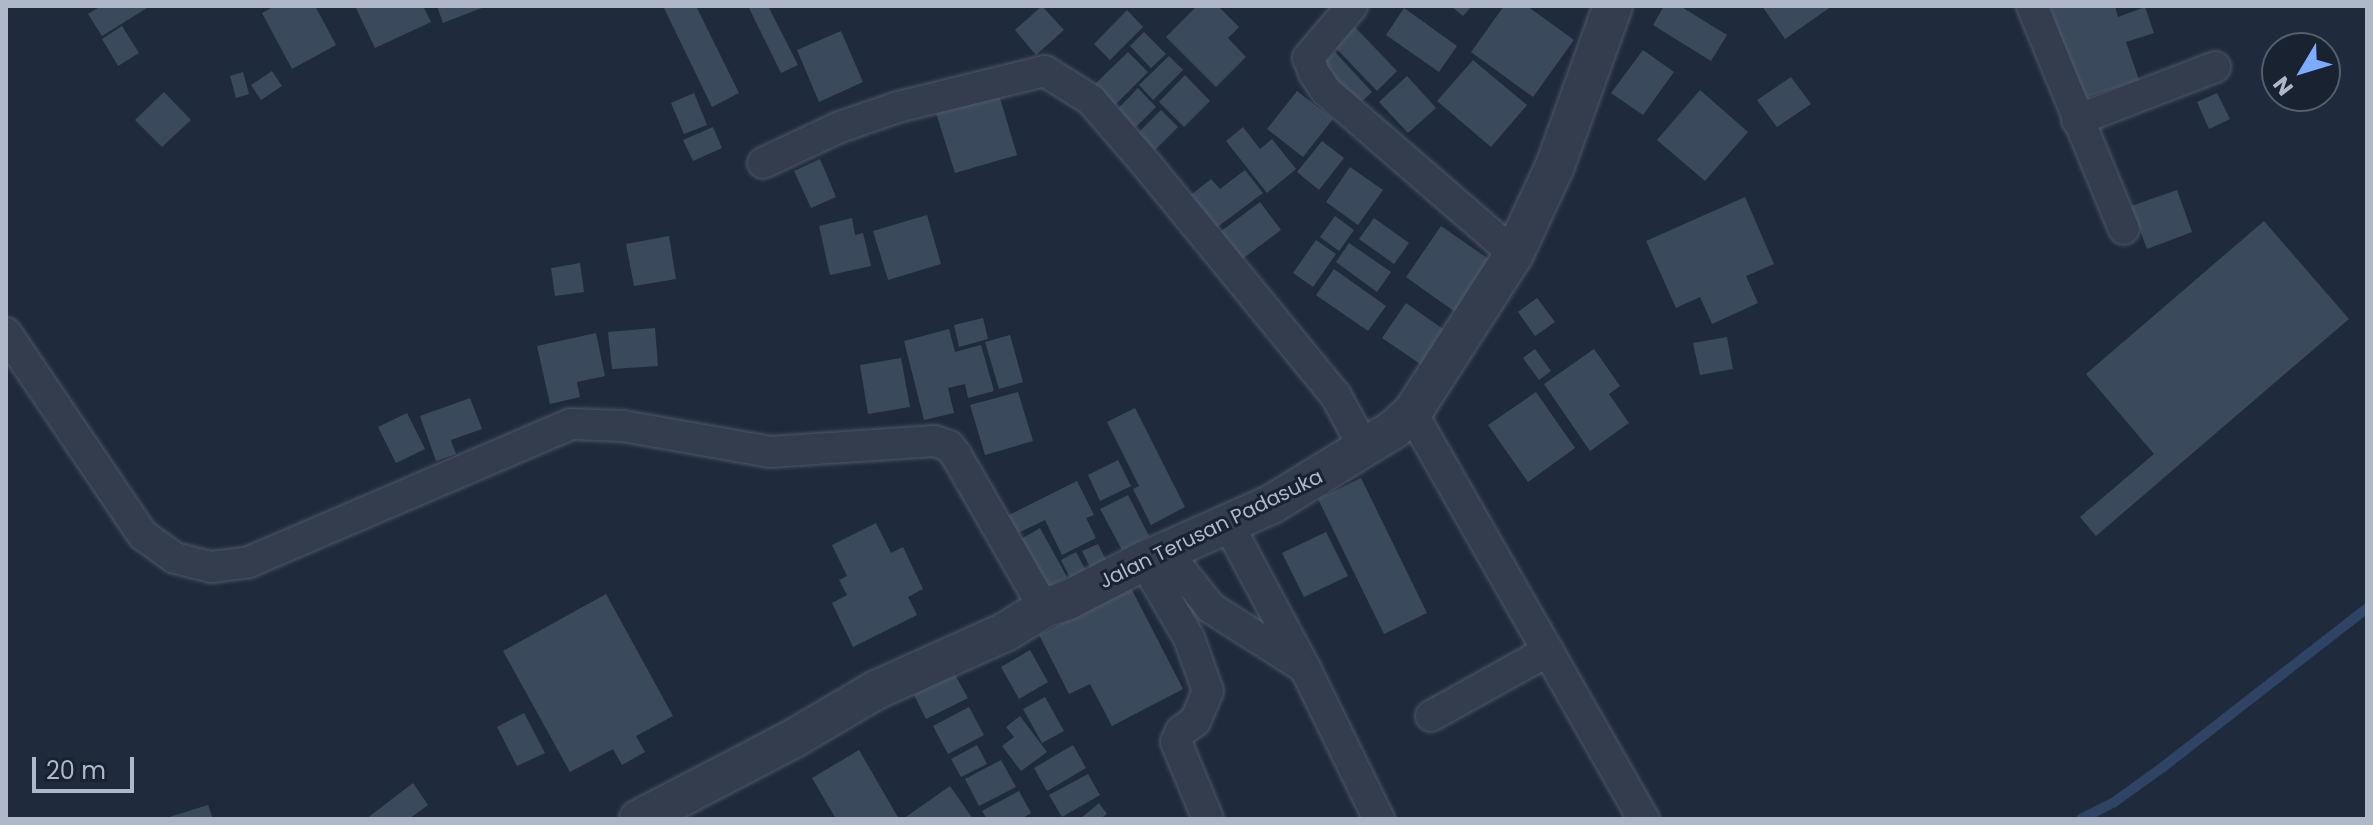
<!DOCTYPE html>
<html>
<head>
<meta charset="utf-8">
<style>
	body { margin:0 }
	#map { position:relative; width:2373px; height:825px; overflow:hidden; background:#1f2b3d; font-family:Poppins,sans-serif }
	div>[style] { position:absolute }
	.stream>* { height:10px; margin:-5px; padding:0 5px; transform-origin:5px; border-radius:5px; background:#2f4464 }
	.building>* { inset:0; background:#3b495d }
	.roads { filter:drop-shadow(0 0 2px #4e5867) drop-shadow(0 0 2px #4e5867) }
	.minor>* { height:30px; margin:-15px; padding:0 15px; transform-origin:15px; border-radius:15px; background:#333d4d }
	.tertiary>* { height:38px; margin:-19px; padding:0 19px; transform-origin:19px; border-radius:19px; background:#333d4d }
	span { translate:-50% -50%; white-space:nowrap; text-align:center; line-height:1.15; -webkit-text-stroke:6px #192231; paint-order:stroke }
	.street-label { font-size:20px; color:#aeb8c9 }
	.frame { position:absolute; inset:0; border:8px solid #aeb8c9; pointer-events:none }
	.north { position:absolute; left:2261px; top:32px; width:80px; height:80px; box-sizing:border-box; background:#192231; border:2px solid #555e6e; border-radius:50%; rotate:232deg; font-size:22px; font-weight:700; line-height:32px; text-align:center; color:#aeb8c9 }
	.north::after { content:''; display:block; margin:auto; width:28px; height:36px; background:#7dabff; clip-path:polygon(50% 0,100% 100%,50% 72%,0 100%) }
	.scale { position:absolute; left:32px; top:757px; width:102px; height:36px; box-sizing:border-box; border:4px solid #aeb8c9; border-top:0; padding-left:10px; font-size:24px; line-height:28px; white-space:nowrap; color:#aeb8c9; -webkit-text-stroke:6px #192231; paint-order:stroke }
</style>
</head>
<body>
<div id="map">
	<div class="stream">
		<i style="left:2081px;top:819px;width:36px;rotate:-27deg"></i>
		<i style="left:2113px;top:803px;width:62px;rotate:-35.8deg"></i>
		<i style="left:2163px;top:767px;width:259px;rotate:-37.9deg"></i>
	</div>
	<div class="building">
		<i style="clip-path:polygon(101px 6px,150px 6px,102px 36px,88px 14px)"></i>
		<i style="clip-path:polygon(275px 6px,315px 6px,336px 45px,292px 69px,262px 13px)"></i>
		<i style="clip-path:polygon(355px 6px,423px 6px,431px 22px,375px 48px)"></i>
		<i style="clip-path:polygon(437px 6px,487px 6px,443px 23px)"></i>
		<i style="clip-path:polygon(663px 6px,696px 6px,739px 93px,712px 107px)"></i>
		<i style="clip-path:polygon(748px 6px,768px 6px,798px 65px,781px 73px)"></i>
		<i style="clip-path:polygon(1042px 6px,1064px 30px,1036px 55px,1015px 30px)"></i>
		<i style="clip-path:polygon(1197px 6px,1218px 6px,1239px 27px,1228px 38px,1246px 57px,1216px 87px,1166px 37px)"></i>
		<i style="clip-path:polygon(1451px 6px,1472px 6px,1463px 16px)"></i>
		<i style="clip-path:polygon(1504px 6px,1527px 6px,1574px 40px,1533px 97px,1471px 52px)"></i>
		<i style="clip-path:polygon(1664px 6px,1680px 6px,1727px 35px,1711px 61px,1653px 25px)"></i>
		<i style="clip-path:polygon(1762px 6px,1832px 6px,1785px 39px)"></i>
		<i style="clip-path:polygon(2050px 6px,2115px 6px,2118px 17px,2145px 7px,2154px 33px,2126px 42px,2139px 80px,2082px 99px)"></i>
		<i style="clip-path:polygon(1404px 8px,1457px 46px,1439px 72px,1386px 35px)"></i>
		<i style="clip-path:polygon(1127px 10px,1143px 27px,1110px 60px,1094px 44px)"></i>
		<i style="clip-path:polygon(122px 26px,139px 53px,118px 66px,102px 39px)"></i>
		<i style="clip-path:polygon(1354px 26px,1397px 71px,1377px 91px,1334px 46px)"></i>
		<i style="clip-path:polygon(841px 31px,863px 82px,819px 102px,797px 50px)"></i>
		<i style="clip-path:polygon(1144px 32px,1166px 54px,1151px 68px,1130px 46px)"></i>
		<i style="clip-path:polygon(1643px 50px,1674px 72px,1643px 115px,1611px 93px)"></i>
		<i style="clip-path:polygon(1128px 52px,1148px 72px,1112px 108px,1092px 87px)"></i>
		<i style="clip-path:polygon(1335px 52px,1372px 92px,1356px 107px,1319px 68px)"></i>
		<i style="clip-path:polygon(1169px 56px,1183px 70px,1153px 100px,1139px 85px)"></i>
		<i style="clip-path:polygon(1473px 60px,1527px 105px,1491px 147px,1437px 101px)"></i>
		<i style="clip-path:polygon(272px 71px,282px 86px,261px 100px,251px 85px)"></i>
		<i style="clip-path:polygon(243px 72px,249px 94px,236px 98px,230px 76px)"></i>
		<i style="clip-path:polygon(1185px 75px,1210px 101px,1184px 127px,1159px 102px)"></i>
		<i style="clip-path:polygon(1407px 76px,1436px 108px,1408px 133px,1379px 102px)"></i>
		<i style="clip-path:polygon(1791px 77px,1811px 104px,1777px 127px,1757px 100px)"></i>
		<i style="clip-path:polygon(1138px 88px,1156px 107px,1131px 132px,1113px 114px)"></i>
		<i style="clip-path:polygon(1700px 90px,1748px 132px,1705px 181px,1657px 140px)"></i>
		<i style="clip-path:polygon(1297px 91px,1333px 119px,1303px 157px,1267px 129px)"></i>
		<i style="clip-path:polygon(164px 92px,191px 120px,162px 147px,135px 120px)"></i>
		<i style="clip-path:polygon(694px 93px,707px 125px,684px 134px,671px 103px)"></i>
		<i style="clip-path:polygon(2217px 93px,2230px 119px,2209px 129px,2197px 102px)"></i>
		<i style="clip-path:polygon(999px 95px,1017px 155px,955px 173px,936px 113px)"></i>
		<i style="clip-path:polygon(1161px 110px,1178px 127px,1150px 155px,1133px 138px)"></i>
		<i style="clip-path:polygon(713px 127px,722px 148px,693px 161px,683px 140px)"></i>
		<i style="clip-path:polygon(1243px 127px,1260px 149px,1272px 139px,1296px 169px,1267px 193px,1226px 141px)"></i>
		<i style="clip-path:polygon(1322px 141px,1344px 158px,1319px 190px,1297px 172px)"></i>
		<i style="clip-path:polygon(820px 159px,836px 197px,811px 208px,794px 171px)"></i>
		<i style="clip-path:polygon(1350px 167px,1383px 190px,1358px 225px,1326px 202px)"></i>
		<i style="clip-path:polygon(1245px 170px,1263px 193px,1212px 231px,1187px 198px,1211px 179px,1220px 189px)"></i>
		<i style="clip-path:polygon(2177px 190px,2192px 232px,2147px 249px,2131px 206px)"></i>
		<i style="clip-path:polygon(1745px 197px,1774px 264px,1746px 276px,1758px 303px,1712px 324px,1700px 297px,1676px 308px,1646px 241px)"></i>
		<i style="clip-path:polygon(1260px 202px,1281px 230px,1241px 260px,1220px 232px)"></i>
		<i style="clip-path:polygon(927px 215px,941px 264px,888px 280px,873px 231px)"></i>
		<i style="clip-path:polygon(1335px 216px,1354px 230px,1339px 251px,1320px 237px)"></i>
		<i style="clip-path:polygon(852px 218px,855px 235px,863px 233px,871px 266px,830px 275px,819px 226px)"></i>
		<i style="clip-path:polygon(1374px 218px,1409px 243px,1394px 264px,1359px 239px)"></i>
		<i style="clip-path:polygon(2264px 221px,2349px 319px,2096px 536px,2080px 517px,2154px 454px,2086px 374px)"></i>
		<i style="clip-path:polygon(1441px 226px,1493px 262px,1458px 314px,1406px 277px)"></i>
		<i style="clip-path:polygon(669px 236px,676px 279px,634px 286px,626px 244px)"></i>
		<i style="clip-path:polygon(1316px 240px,1336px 254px,1313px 287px,1293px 273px)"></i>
		<i style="clip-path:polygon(1349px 243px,1391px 272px,1377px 292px,1336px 262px)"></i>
		<i style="clip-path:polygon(580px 263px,584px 292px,555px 296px,551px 268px)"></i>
		<i style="clip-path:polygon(1334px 269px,1386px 306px,1368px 331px,1316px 295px)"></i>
		<i style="clip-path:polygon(1537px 298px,1555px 322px,1535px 336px,1518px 312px)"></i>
		<i style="clip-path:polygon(1406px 303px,1453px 336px,1429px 370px,1382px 338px)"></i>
		<i style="clip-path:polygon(983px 318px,988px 339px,959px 347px,954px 325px)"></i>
		<i style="clip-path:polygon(655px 328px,658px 366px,612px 369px,608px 332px)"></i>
		<i style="clip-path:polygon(949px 329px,955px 352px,981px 345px,994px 391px,968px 398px,965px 384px,948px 388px,954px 413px,924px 420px,904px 341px)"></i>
		<i style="clip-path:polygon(596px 333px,605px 376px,577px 382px,580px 397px,550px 404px,537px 346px)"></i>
		<i style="clip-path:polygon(1010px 335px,1023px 382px,999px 389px,985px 342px)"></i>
		<i style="clip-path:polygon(1727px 337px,1733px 369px,1700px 375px,1693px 343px)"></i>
		<i style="clip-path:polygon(1535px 349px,1551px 371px,1539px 380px,1523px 358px)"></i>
		<i style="clip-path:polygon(1594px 349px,1620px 386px,1609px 394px,1629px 423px,1590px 451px,1544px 384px)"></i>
		<i style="clip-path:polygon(901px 358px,910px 407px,868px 414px,860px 365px)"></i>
		<i style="clip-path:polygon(1018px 392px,1033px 441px,985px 455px,970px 405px)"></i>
		<i style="clip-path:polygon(1536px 392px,1575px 448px,1528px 482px,1488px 425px)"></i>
		<i style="clip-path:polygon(470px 398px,482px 429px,451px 440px,456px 454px,436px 461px,420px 416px)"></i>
		<i style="clip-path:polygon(1135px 408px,1185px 507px,1151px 525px,1133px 489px,1139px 486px,1107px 422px)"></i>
		<i style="clip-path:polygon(407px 413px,425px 449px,396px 463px,378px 427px)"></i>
		<i style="clip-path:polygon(1118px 460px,1131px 486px,1100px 501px,1088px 475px)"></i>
		<i style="clip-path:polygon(1361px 478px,1427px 613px,1384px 634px,1318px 499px)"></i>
		<i style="clip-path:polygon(1077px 481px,1094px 515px,1086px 518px,1096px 538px,1062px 555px,1045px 520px,1012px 536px,1003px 518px)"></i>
		<i style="clip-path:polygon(1128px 495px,1149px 536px,1122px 550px,1100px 509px)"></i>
		<i style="clip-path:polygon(876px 523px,891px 553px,903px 547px,923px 589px,908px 597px,917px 615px,853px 647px,832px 603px,847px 595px,839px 580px,847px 576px,832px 545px)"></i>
		<i style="clip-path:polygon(1040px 528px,1067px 577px,1048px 587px,1021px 539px)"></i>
		<i style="clip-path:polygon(1326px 532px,1348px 576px,1304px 597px,1282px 553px)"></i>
		<i style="clip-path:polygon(1098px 544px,1109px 566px,1093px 573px,1082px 551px)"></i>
		<i style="clip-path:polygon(1076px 552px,1087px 573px,1071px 580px,1061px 560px)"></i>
		<i style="clip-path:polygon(1131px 588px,1183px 689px,1112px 726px,1090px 684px,1069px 694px,1039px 635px)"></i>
		<i style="clip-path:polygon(606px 594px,673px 716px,636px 736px,645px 752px,622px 765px,613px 749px,570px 772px,503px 651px)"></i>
		<i style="clip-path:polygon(1030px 650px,1048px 682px,1019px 699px,1001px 667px)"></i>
		<i style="clip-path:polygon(954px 673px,968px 698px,926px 719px,914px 695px)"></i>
		<i style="clip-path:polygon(1045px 697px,1064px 731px,1042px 743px,1023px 709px)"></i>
		<i style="clip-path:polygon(969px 707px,984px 735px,948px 754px,933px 726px)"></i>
		<i style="clip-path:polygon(524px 713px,545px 753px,517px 766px,497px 727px)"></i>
		<i style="clip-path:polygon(1020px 716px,1047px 752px,1021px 771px,1002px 746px,1014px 737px,1006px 727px)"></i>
		<i style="clip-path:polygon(977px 745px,987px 764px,961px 777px,951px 759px)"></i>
		<i style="clip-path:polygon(1073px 745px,1086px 768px,1047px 791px,1034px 768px)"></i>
		<i style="clip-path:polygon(859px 750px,899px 819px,836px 819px,812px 778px)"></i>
		<i style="clip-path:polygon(1001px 760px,1016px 787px,979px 806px,965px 779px)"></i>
		<i style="clip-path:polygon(1088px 774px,1100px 795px,1062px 817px,1049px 795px)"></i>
		<i style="clip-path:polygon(413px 783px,428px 805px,409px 819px,366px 819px)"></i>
		<i style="clip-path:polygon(950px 786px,973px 819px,903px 819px)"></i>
		<i style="clip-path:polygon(1019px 791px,1031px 813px,1021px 819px,987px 819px,982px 811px)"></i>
		<i style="clip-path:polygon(1099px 803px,1107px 814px,1100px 819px,1080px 819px)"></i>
		<i style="clip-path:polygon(208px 805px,213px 819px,166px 819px,166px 818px)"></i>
	</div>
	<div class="roads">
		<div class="minor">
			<i style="left:1352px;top:6px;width:68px;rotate:130.2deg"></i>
			<i style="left:1308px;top:58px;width:16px;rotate:68deg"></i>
			<i style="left:1314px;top:73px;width:22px;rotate:56deg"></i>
			<i style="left:1326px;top:91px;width:249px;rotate:40.9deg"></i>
			<i style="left:2032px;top:6px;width:241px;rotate:67.6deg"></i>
			<i style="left:2077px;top:120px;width:148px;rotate:-21deg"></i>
			<i style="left:763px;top:163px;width:85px;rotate:-25.1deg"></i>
			<i style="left:840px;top:127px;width:61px;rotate:-19deg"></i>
			<i style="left:898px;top:107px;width:151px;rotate:-13.8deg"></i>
			<i style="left:1045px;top:71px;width:54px;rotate:32.2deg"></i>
			<i style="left:1091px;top:100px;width:86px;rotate:49.3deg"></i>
			<i style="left:1147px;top:165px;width:298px;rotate:50.7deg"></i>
			<i style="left:1336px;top:396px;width:57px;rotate:61.6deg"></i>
			<i style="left:6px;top:333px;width:244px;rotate:55.9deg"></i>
			<i style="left:143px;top:535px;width:39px;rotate:36deg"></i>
			<i style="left:175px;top:558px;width:37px;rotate:14deg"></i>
			<i style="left:211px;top:567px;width:38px;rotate:-7deg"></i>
			<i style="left:249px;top:562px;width:350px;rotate:-23.2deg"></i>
			<i style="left:571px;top:424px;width:52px;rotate:2.2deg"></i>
			<i style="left:623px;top:426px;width:149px;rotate:10deg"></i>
			<i style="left:770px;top:452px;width:165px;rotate:-3.8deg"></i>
			<i style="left:935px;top:441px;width:15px;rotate:20deg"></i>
			<i style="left:949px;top:446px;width:11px;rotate:52deg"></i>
			<i style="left:956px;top:455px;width:177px;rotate:60.1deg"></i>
			<i style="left:1412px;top:413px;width:468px;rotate:60.3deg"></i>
			<i style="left:1228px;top:524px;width:163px;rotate:61.9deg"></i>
			<i style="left:1305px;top:668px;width:168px;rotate:63.9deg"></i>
			<i style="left:1167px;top:553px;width:70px;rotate:51.3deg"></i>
			<i style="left:1211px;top:608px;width:108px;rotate:32.5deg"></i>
			<i style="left:1144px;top:561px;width:89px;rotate:59.7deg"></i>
			<i style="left:1189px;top:638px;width:56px;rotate:70.3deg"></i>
			<i style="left:1208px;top:691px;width:33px;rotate:113deg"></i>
			<i style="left:1195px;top:721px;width:17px;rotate:144deg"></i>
			<i style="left:1181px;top:731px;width:12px;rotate:114deg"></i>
			<i style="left:1176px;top:742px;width:83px;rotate:67.4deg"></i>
			<i style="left:1431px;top:716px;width:134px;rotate:-29.1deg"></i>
		</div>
		<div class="tertiary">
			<i style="left:639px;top:819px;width:171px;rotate:-27.5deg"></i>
			<i style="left:791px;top:740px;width:99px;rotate:-30.5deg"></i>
			<i style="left:876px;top:690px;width:144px;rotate:-24.2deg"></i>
			<i style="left:1007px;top:631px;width:44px;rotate:-31.9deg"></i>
			<i style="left:1044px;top:608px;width:23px;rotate:-18deg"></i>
			<i style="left:1066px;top:601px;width:88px;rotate:-27.1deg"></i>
			<i style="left:1144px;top:561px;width:140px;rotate:-24deg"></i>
			<i style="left:1272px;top:504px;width:143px;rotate:-31.6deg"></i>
			<i style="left:1394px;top:429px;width:24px;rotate:-42deg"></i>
			<i style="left:1412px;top:413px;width:189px;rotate:-57.3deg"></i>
			<i style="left:1514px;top:254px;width:97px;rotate:-65deg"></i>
			<i style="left:1555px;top:166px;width:170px;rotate:-70.1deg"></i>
		</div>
	</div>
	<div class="street-label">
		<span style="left:1211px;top:529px;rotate:-26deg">Jalan Terusan Padasuka</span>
	</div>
	<div class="frame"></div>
	<div class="north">N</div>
	<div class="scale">20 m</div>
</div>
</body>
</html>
